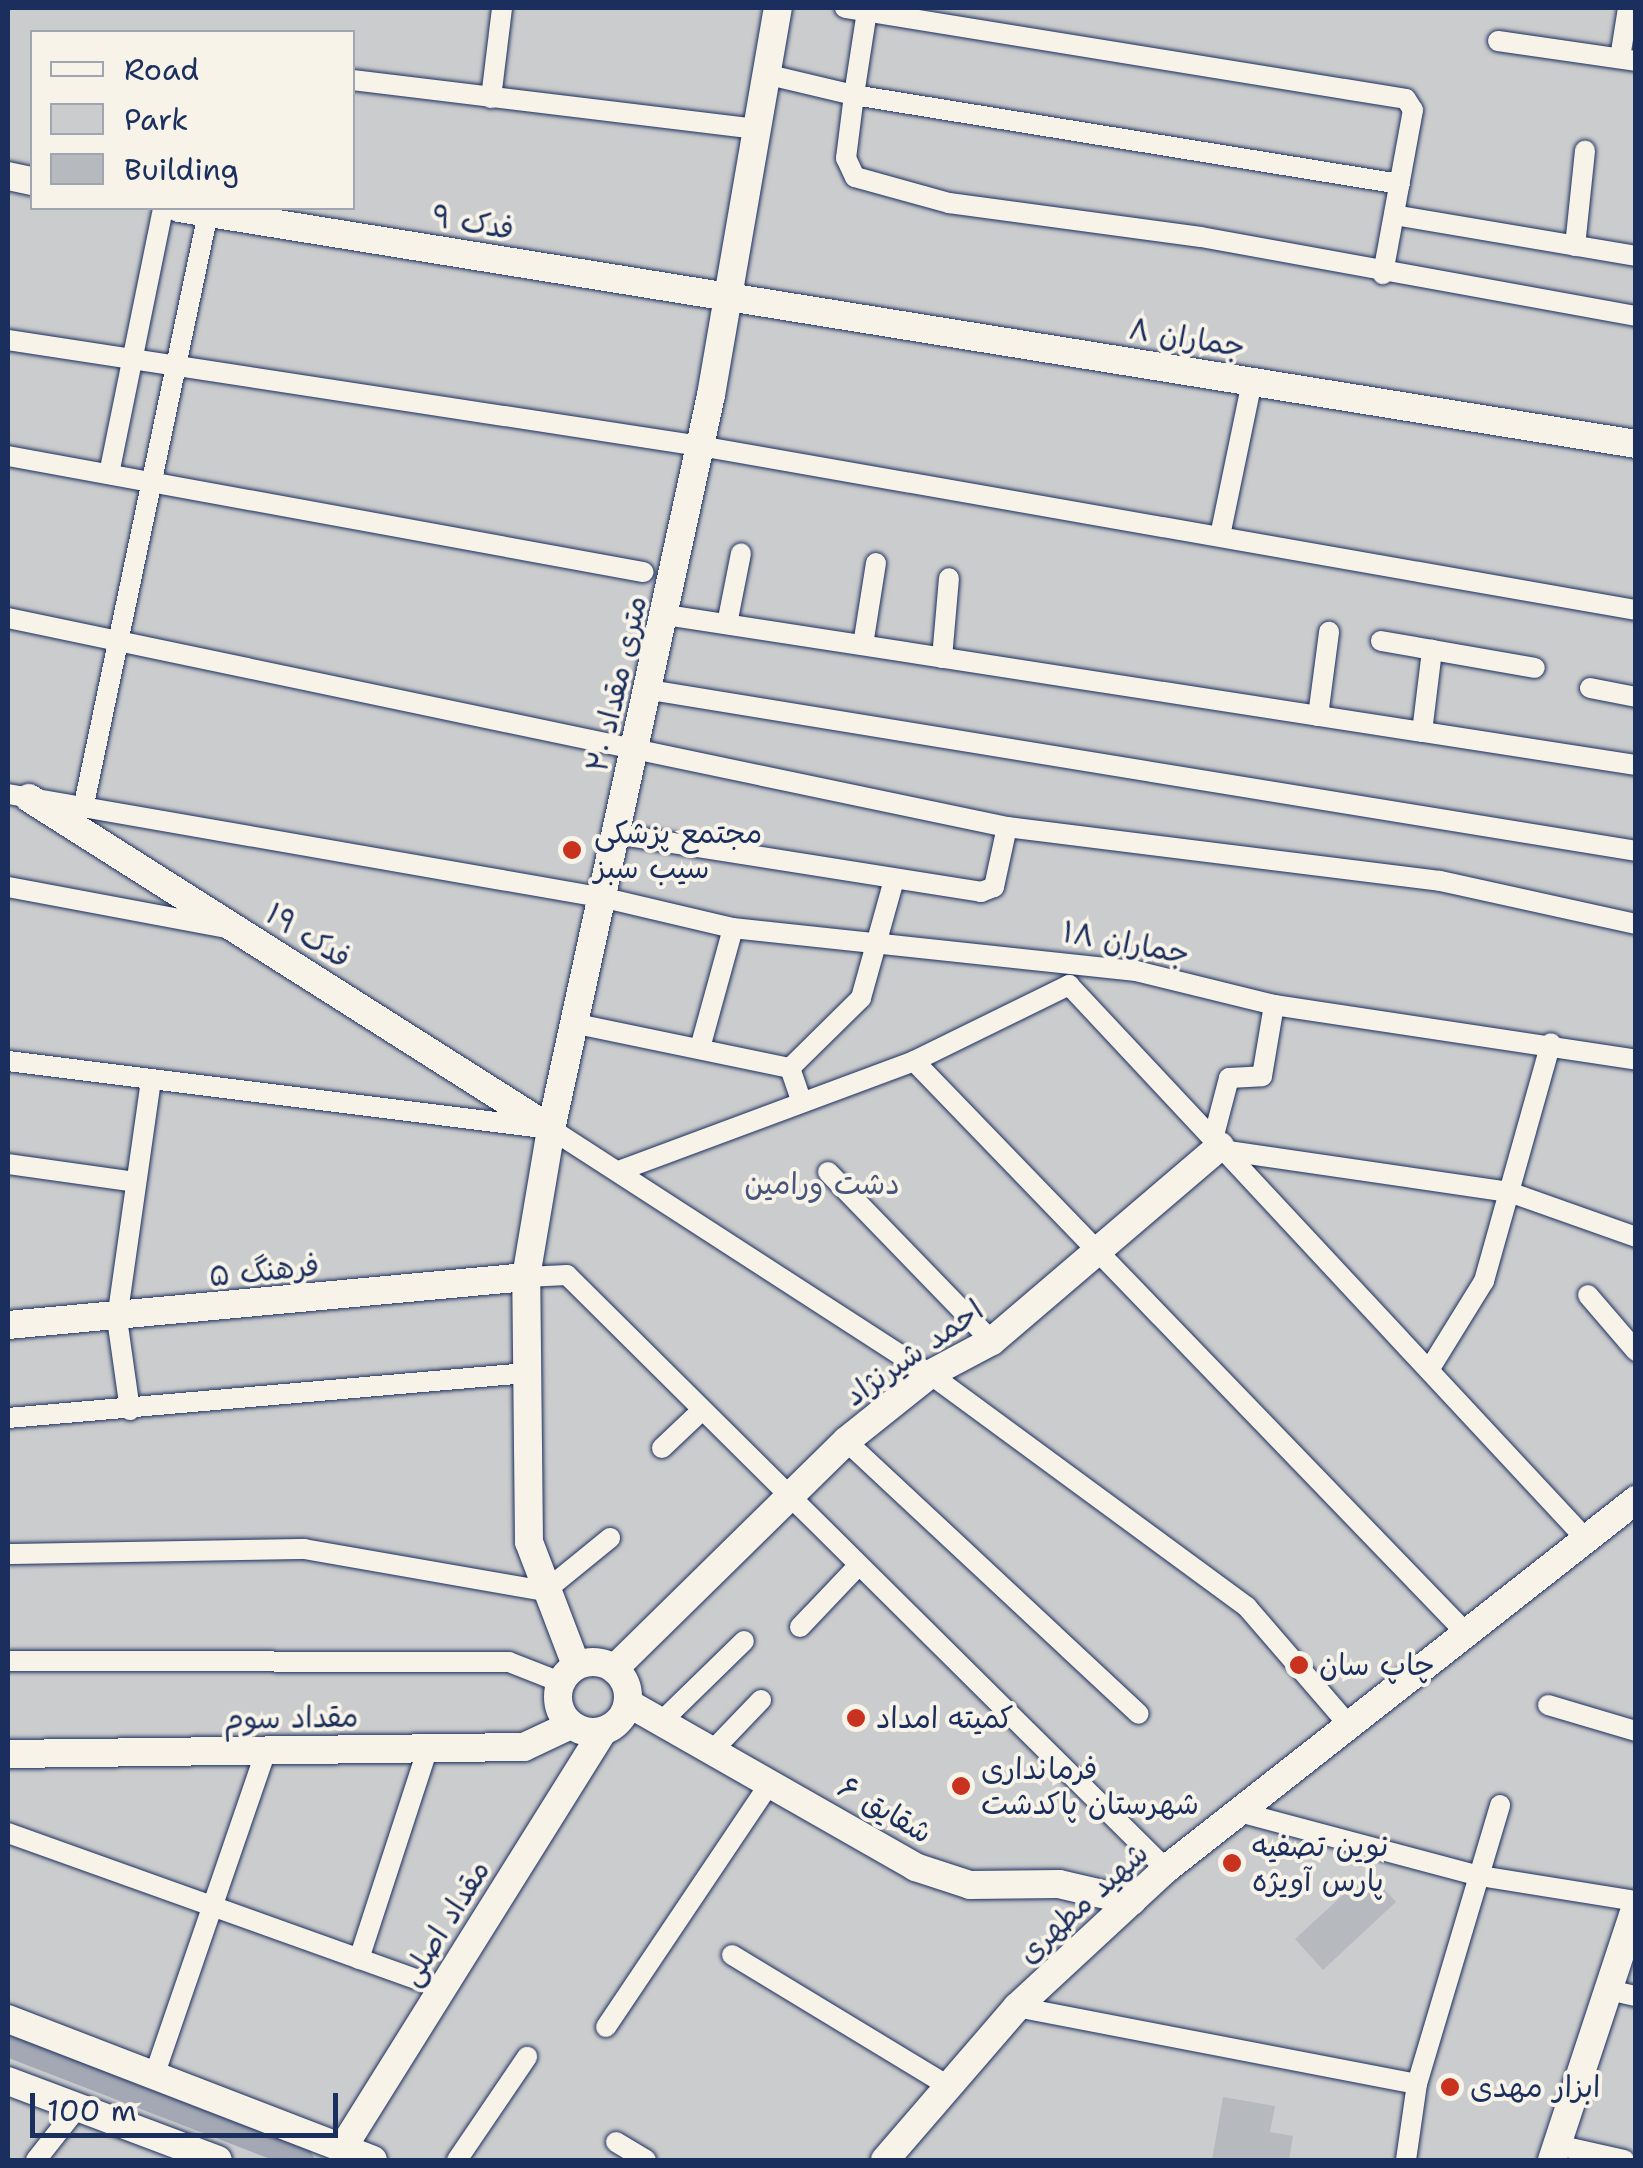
<!DOCTYPE html>
<html>
<head>
<meta charset="utf-8">
<style>
	body { margin:0 }
	#map { position:relative; width:1643px; height:2168px; overflow:hidden; background:#eae7e0; font-family:"Shantell Sans","Playpen Sans Arabic",sans-serif }
	div>[style] { position:absolute }
	.green>* { inset:0; background:#cbcccd }
	.canal>* { height:22px; margin:-11px; padding:0 11px; transform-origin:11px; border-radius:11px; background:#a3a8b4 }
	.building>* { inset:0; background:#b6babf }
	.roads { filter:drop-shadow(0 0 2px #1b2f5e) drop-shadow(0 0 2px #1b2f5e) }
	.street>* { height:20px; margin:-10px; padding:0 10px; transform-origin:10px; border-radius:10px; background:#f7f3e8 }
	.secondary>* { height:28px; margin:-14px; padding:0 14px; transform-origin:14px; border-radius:14px; background:#f7f3e8 }
	.secondary>.ring { margin:-14px; padding:0; box-sizing:content-box; background:none; border:28px solid #f7f3e8; border-radius:50% }
	.dots>* { width:28px; height:28px; translate:-50% -50%; box-sizing:border-box; border:5px solid #f7f3e8; border-radius:50% }
	span { translate:-50% -50%; white-space:nowrap; text-align:center; line-height:1.15; -webkit-text-stroke:8px #f7f3e8; paint-order:stroke }
	.street-label { font-size:30px; color:#1b2f5e }
	.poi-label { font-size:30px; color:#1b2f5e }
	.left { translate:0 -50%; text-align:left }
	.park-label { font-size:30px; color:#47567a }
	.frame { position:absolute; inset:0; border:10px solid #1b2f5e; pointer-events:none }
	.legend { position:absolute; left:30px; top:30px; width:325px; height:180px; box-sizing:border-box; background:#f7f3e8; border:2px solid #9fa5b1; margin:0; padding:12px 18px; list-style:none; font-size:30px; color:#1b2f5e }
	.legend li { display:flex; align-items:center; gap:20px; height:50px }
	.legend b { width:50px; border:2px solid #9fa5b1 }
	.scale { position:absolute; left:30px; top:2093px; width:308px; height:45px; box-sizing:border-box; border:5px solid #1b2f5e; border-top:0; padding-left:12px; font-size:30px; line-height:35px; white-space:nowrap; color:#1b2f5e; -webkit-text-stroke:8px #f7f3e8; paint-order:stroke }
</style>
</head>
<body>
<div id="map">
	<div class="green">
		<i style="clip-path:polygon(evenodd,8px 8px,1635px 8px,1635px 2160px,8px 2160px,8px 8px,32px 32px,352px 32px,352px 208px,32px 208px,32px 32px)"></i>
	</div>
	<div class="canal">
		<i style="left:8px;top:2046px;width:316px;rotate:21.1deg"></i>
	</div>
	<div class="building">
		<i style="clip-path:polygon(1374px 1878px,1396px 1902px,1323px 1970px,1295px 1939px,1359px 1880px,1365px 1887px)"></i>
		<i style="clip-path:polygon(1223px 2097px,1275px 2106px,1270px 2132px,1293px 2136px,1289px 2160px,1212px 2160px)"></i>
	</div>
	<div class="roads">
		<div class="street">
			<i style="left:845px;top:8px;width:568px;rotate:9.21deg"></i>
			<i style="left:1406px;top:99px;width:13px;rotate:58deg"></i>
			<i style="left:1413px;top:110px;width:167px;rotate:100.4deg"></i>
			<i style="left:867px;top:11px;width:85px;rotate:98.8deg"></i>
			<i style="left:854px;top:95px;width:553px;rotate:9.26deg"></i>
			<i style="left:1498px;top:41px;width:139px;rotate:8.2deg"></i>
			<i style="left:1620px;top:58px;width:51px;rotate:-80.9deg"></i>
			<i style="left:765px;top:74px;width:91px;rotate:13.3deg"></i>
			<i style="left:854px;top:95px;width:64px;rotate:97.2deg"></i>
			<i style="left:846px;top:158px;width:21px;rotate:65deg"></i>
			<i style="left:855px;top:177px;width:98px;rotate:15.5deg"></i>
			<i style="left:949px;top:203px;width:254px;rotate:7.7deg"></i>
			<i style="left:1201px;top:237px;width:442px;rotate:10.3deg"></i>
			<i style="left:352px;top:80px;width:408px;rotate:6.9deg"></i>
			<i style="left:491px;top:98px;width:91px;rotate:-83deg"></i>
			<i style="left:1394px;top:215px;width:245px;rotate:9.6deg"></i>
			<i style="left:1575px;top:246px;width:96px;rotate:-84deg"></i>
			<i style="left:8px;top:340px;width:700px;rotate:8.71deg"></i>
			<i style="left:700px;top:446px;width:950px;rotate:9.94deg"></i>
			<i style="left:8px;top:456px;width:646px;rotate:10.35deg"></i>
			<i style="left:109px;top:474px;width:271px;rotate:-78.5deg"></i>
			<i style="left:1220px;top:536px;width:157px;rotate:-78.3deg"></i>
			<i style="left:666px;top:615px;width:982px;rotate:8.79deg"></i>
			<i style="left:8px;top:618px;width:1021px;rotate:11.82deg"></i>
			<i style="left:1007px;top:827px;width:436px;rotate:7.1deg"></i>
			<i style="left:1440px;top:881px;width:201px;rotate:12.4deg"></i>
			<i style="left:727px;top:624px;width:72px;rotate:-78.8deg"></i>
			<i style="left:1381px;top:641px;width:156px;rotate:9.9deg"></i>
			<i style="left:863px;top:645px;width:83px;rotate:-81deg"></i>
			<i style="left:942px;top:658px;width:80px;rotate:-85deg"></i>
			<i style="left:1590px;top:688px;width:47px;rotate:11.1deg"></i>
			<i style="left:650px;top:690px;width:999px;rotate:9.27deg"></i>
			<i style="left:1318px;top:716px;width:85px;rotate:-82.5deg"></i>
			<i style="left:1422px;top:732px;width:83px;rotate:-83deg"></i>
			<i style="left:8px;top:794px;width:606px;rotate:9.88deg"></i>
			<i style="left:605px;top:898px;width:131px;rotate:13.2deg"></i>
			<i style="left:733px;top:928px;width:405px;rotate:6.1deg"></i>
			<i style="left:1136px;top:971px;width:142px;rotate:13.8deg"></i>
			<i style="left:1274px;top:1005px;width:366px;rotate:8.6deg"></i>
			<i style="left:83px;top:809px;width:609px;rotate:-78.15deg"></i>
			<i style="left:616px;top:834px;width:370px;rotate:9deg"></i>
			<i style="left:981px;top:892px;width:14px;rotate:-21deg"></i>
			<i style="left:994px;top:887px;width:61px;rotate:-77.8deg"></i>
			<i style="left:8px;top:887px;width:223px;rotate:10.6deg"></i>
			<i style="left:1069px;top:985px;width:211px;rotate:46.9deg"></i>
			<i style="left:577px;top:1024px;width:217px;rotate:11.7deg"></i>
			<i style="left:790px;top:1068px;width:36px;rotate:71deg"></i>
			<i style="left:700px;top:1048px;width:124px;rotate:-74.6deg"></i>
			<i style="left:8px;top:1061px;width:547px;rotate:7.14deg"></i>
			<i style="left:551px;top:1129px;width:451px;rotate:32.9deg"></i>
			<i style="left:930px;top:1374px;width:393px;rotate:36.3deg"></i>
			<i style="left:1247px;top:1607px;width:156px;rotate:49.2deg"></i>
			<i style="left:914px;top:1061px;width:795px;rotate:46.02deg"></i>
			<i style="left:790px;top:1068px;width:100px;rotate:-44.6deg"></i>
			<i style="left:861px;top:998px;width:123px;rotate:-74.4deg"></i>
			<i style="left:1213px;top:1139px;width:63px;rotate:-75.3deg"></i>
			<i style="left:1229px;top:1078px;width:33px;rotate:-3deg"></i>
			<i style="left:1262px;top:1076px;width:72px;rotate:-80.4deg"></i>
			<i style="left:1220px;top:1146px;width:537px;rotate:47.04deg"></i>
			<i style="left:1228px;top:1151px;width:284px;rotate:8.3deg"></i>
			<i style="left:1509px;top:1192px;width:135px;rotate:19.5deg"></i>
			<i style="left:8px;top:1164px;width:129px;rotate:8deg"></i>
			<i style="left:619px;top:1171px;width:315px;rotate:-20.4deg"></i>
			<i style="left:914px;top:1061px;width:173px;rotate:-26.1deg"></i>
			<i style="left:828px;top:1172px;width:235px;rotate:45.9deg"></i>
			<i style="left:526px;top:1277px;width:41px;rotate:-2.8deg"></i>
			<i style="left:567px;top:1275px;width:844px;rotate:44.76deg"></i>
			<i style="left:1588px;top:1295px;width:74px;rotate:49.4deg"></i>
			<i style="left:1429px;top:1370px;width:105px;rotate:-58.3deg"></i>
			<i style="left:1484px;top:1281px;width:247px;rotate:-74.3deg"></i>
			<i style="left:130px;top:1410px;width:92px;rotate:-98.1deg"></i>
			<i style="left:117px;top:1319px;width:242px;rotate:-81.9deg"></i>
			<i style="left:8px;top:1418px;width:521px;rotate:-4.96deg"></i>
			<i style="left:846px;top:1441px;width:400px;rotate:43deg"></i>
			<i style="left:662px;top:1448px;width:55px;rotate:-43.5deg"></i>
			<i style="left:8px;top:1554px;width:296px;rotate:-1deg"></i>
			<i style="left:304px;top:1549px;width:245px;rotate:9.9deg"></i>
			<i style="left:545px;top:1591px;width:84px;rotate:-39.2deg"></i>
			<i style="left:800px;top:1627px;width:83px;rotate:-46.5deg"></i>
			<i style="left:8px;top:1661px;width:501px;rotate:0.11deg"></i>
			<i style="left:509px;top:1662px;width:55px;rotate:21.4deg"></i>
			<i style="left:1548px;top:1705px;width:92px;rotate:16.5deg"></i>
			<i style="left:663px;top:1720px;width:113px;rotate:-44.3deg"></i>
			<i style="left:714px;top:1749px;width:68px;rotate:-46.2deg"></i>
			<i style="left:1239px;top:1812px;width:249px;rotate:14.9deg"></i>
			<i style="left:1480px;top:1876px;width:158px;rotate:9.1deg"></i>
			<i style="left:8px;top:1833px;width:462px;rotate:19.7deg"></i>
			<i style="left:732px;top:1955px;width:253px;rotate:31.2deg"></i>
			<i style="left:359px;top:1959px;width:222px;rotate:-71.9deg"></i>
			<i style="left:1609px;top:1990px;width:28px;rotate:13deg"></i>
			<i style="left:1017px;top:2007px;width:407px;rotate:10.9deg"></i>
			<i style="left:606px;top:2027px;width:296px;rotate:-56.1deg"></i>
			<i style="left:154px;top:2076px;width:344px;rotate:-71deg"></i>
			<i style="left:616px;top:2142px;width:35px;rotate:31deg"></i>
			<i style="left:1557px;top:2145px;width:69px;rotate:12.6deg"></i>
			<i style="left:36px;top:2160px;width:66px;rotate:-51.7deg"></i>
			<i style="left:457px;top:2160px;width:125px;rotate:-55.8deg"></i>
			<i style="left:1406px;top:2160px;width:77px;rotate:-81.8deg"></i>
			<i style="left:1417px;top:2084px;width:291px;rotate:-73.4deg"></i>
		</div>
		<div class="secondary">
			<i style="left:8px;top:176px;width:25px;rotate:12deg"></i>
			<i style="left:179px;top:208px;width:1476px;rotate:9.2deg"></i>
			<i style="left:29px;top:798px;width:618px;rotate:32.38deg"></i>
			<i style="left:8px;top:1325px;width:520px;rotate:-5.29deg"></i>
			<i class="ring" style="left:558px;top:1662px;width:42px;height:42px"></i>
			<i style="left:576px;top:1665px;width:132px;rotate:-110.9deg"></i>
			<i style="left:529px;top:1542px;width:265px;rotate:-90.6deg"></i>
			<i style="left:526px;top:1277px;width:150px;rotate:-80.4deg"></i>
			<i style="left:551px;top:1129px;width:751px;rotate:-77.7deg"></i>
			<i style="left:711px;top:395px;width:393px;rotate:-80.2deg"></i>
			<i style="left:614px;top:1669px;width:325px;rotate:-44.5deg"></i>
			<i style="left:846px;top:1441px;width:107px;rotate:-38.6deg"></i>
			<i style="left:930px;top:1374px;width:70px;rotate:-28deg"></i>
			<i style="left:992px;top:1341px;width:300px;rotate:-40.5deg"></i>
			<i style="left:628px;top:1703px;width:331px;rotate:29.7deg"></i>
			<i style="left:915px;top:1867px;width:58px;rotate:18.1deg"></i>
			<i style="left:970px;top:1885px;width:89px;rotate:-0.6deg"></i>
			<i style="left:1059px;top:1884px;width:75px;rotate:13.1deg"></i>
			<i style="left:8px;top:1754px;width:516px;rotate:-0.78deg"></i>
			<i style="left:524px;top:1747px;width:52px;rotate:-25.1deg"></i>
			<i style="left:8px;top:2019px;width:391px;rotate:21.1deg"></i>
			<i style="left:8px;top:2081px;width:224px;rotate:20.6deg"></i>
			<i style="left:342px;top:2149px;width:493px;rotate:-58deg"></i>
			<i style="left:885px;top:2160px;width:202px;rotate:-49.2deg"></i>
			<i style="left:1017px;top:2007px;width:203px;rotate:-42.8deg"></i>
			<i style="left:1166px;top:1869px;width:598px;rotate:-38.14deg"></i>
			<i style="left:1552px;top:2160px;width:268px;rotate:-71.7deg"></i>
		</div>
	</div>
	<div class="dots">
		<i style="left:572px;top:850px;background:#c8321e"></i>
		<i style="left:1299px;top:1665px;background:#c8321e"></i>
		<i style="left:856px;top:1718px;background:#c8321e"></i>
		<i style="left:961px;top:1786px;background:#c8321e"></i>
		<i style="left:1232px;top:1863px;background:#c8321e"></i>
		<i style="left:1450px;top:2087px;background:#c8321e"></i>
	</div>
	<div class="street-label">
		<span style="left:473px;top:223px;rotate:9deg">فدک ۹</span>
		<span style="left:1187px;top:338px;rotate:9deg">جماران ۸</span>
		<span style="left:617px;top:684px;rotate:-77deg">۲۰ متری مقداد</span>
		<span style="left:308px;top:936px;rotate:32deg">فدک ۱۹</span>
		<span style="left:1126px;top:943px;rotate:10deg">جماران ۱۸</span>
		<span style="left:264px;top:1271px;rotate:-6deg">فرهنگ ۵</span>
		<span style="left:914px;top:1353px;rotate:-35deg">احمد شیرنژاد</span>
		<span style="left:291px;top:1718px;rotate:-1deg">مقداد سوم</span>
		<span style="left:885px;top:1810px;rotate:30deg">شقایق ۶</span>
		<span style="left:1083px;top:1903px;rotate:-42deg">شهید مطهری</span>
		<span style="left:445px;top:1923px;rotate:-58deg">مقداد اصلی</span>
	</div>
	<div class="poi-label">
		<span class="left" style="left:594px;top:850px">مجتمع پزشکی<br>سیب سبز</span>
		<span class="left" style="left:1319px;top:1665px">چاپ سان</span>
		<span class="left" style="left:876px;top:1718px">کمیته امداد</span>
		<span class="left" style="left:981px;top:1786px">فرمانداری<br>شهرستان پاکدشت</span>
		<span class="left" style="left:1252px;top:1863px">نوین تصفیه<br>پارس آویژه</span>
		<span class="left" style="left:1470px;top:2087px">ابزار مهدی</span>
	</div>
	<div class="park-label">
		<span style="left:822px;top:1184px">دشت ورامین</span>
	</div>
	<div class="frame"></div>
	<ul class="legend">
	<li><b style="height:12px;background:#f7f3e8"></b>Road</li>
	<li><b style="height:28px;background:#cbcccd"></b>Park</li>
	<li><b style="height:28px;background:#b6babf"></b>Building</li>
	</ul>
	<div class="scale">100 m</div>
</div>
</body>
</html>
